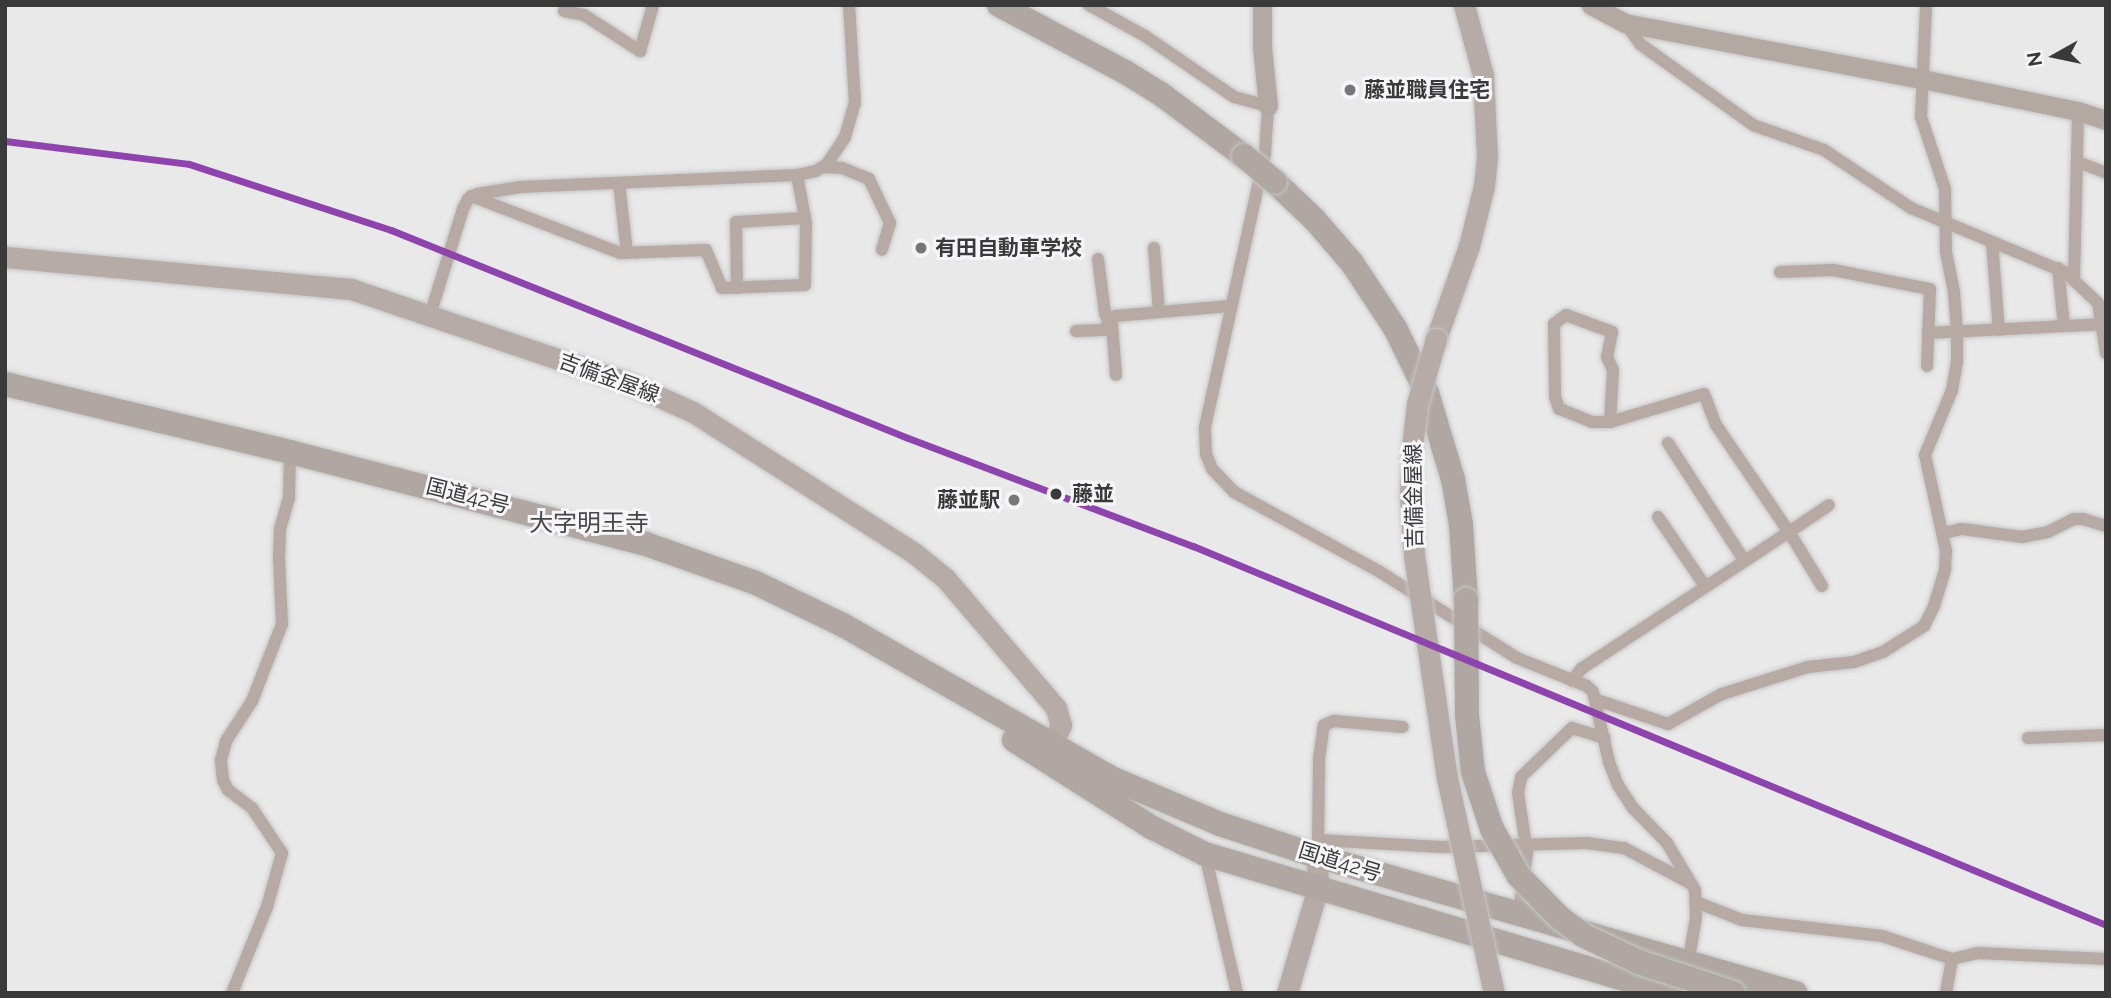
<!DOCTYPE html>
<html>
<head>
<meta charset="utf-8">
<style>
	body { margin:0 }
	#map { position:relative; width:2111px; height:998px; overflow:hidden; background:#e9e9e9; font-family:Raleway,"Noto Sans JP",sans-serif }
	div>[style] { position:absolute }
	.roads { filter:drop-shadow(0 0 2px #c6c6c6) drop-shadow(0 0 2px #c6c6c6) }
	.street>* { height:12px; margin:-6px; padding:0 6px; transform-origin:6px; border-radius:6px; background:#b7a9a3 }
	.secondary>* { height:19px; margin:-9.5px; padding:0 9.5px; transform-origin:9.5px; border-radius:9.5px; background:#b4a8a2 }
	.primary>* { height:21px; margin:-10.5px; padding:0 10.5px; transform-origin:10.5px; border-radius:10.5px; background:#b6aba6 }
	.highway>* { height:24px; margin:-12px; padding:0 12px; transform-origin:12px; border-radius:12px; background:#b0a6a2 }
	.bridges { filter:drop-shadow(0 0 2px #c6c6c6) drop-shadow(0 0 2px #c6c6c6) }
	.primary-bridge>* { height:21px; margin:-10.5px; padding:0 10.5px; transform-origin:10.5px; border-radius:10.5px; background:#b6aba6 }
	.highway-bridge>* { height:24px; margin:-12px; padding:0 12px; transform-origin:12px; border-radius:12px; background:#b0a6a2 }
	.rail-1>* { height:7px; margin:-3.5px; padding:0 3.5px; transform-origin:3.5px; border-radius:3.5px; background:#8e44ad }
	.dots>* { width:19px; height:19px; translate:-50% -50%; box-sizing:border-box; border:4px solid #f6f6f8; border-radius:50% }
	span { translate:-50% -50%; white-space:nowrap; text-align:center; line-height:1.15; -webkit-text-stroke:6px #f6f6f8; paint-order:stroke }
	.poi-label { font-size:21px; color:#3a3a3a; font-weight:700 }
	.left { translate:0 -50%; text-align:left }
	.right { translate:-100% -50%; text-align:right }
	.street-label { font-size:21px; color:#3a3a3a }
	.stop-label { font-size:21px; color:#3a3a3a; font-weight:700 }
	.quarter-label { font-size:24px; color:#474748 }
	.frame { position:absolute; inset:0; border:7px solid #3a3a3a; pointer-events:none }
	.north { position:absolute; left:2020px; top:21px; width:70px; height:70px; -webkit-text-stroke:5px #f6f6f8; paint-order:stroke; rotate:261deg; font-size:19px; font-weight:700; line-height:28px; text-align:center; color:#3a3a3a }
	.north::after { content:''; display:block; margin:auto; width:24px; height:32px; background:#3a3a3a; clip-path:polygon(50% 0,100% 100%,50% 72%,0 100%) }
</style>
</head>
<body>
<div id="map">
	<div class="roads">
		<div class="street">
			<i style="left:1089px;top:5px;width:64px;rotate:29deg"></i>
			<i style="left:1145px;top:36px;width:108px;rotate:34.4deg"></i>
			<i style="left:1234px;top:97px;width:35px;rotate:15deg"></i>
			<i style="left:1268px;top:106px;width:48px;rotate:93.6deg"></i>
			<i style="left:1265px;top:154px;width:280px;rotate:102.4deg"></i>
			<i style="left:1205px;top:428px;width:26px;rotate:88deg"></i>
			<i style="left:1206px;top:454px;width:16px;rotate:68deg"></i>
			<i style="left:1212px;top:469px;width:32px;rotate:46deg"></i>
			<i style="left:1234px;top:492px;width:166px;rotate:28.7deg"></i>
			<i style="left:1380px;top:572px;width:162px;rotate:32.1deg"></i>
			<i style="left:1517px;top:658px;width:75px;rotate:21.8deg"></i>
			<i style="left:1587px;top:686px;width:8px;rotate:45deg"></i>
			<i style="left:1593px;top:692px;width:72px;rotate:77.1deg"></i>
			<i style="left:1609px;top:762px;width:25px;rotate:69deg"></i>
			<i style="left:1618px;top:785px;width:27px;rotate:57deg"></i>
			<i style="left:1633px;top:808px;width:49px;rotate:45.8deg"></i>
			<i style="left:1667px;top:843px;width:55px;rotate:59.2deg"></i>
			<i style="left:1695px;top:890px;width:27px;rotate:88deg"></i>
			<i style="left:1696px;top:917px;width:49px;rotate:99.5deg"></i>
			<i style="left:564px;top:11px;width:20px;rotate:11deg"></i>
			<i style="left:584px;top:15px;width:67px;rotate:32.7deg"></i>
			<i style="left:640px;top:51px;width:48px;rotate:-74.2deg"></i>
			<i style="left:1625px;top:23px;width:26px;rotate:54deg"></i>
			<i style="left:1640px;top:44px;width:139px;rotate:35.6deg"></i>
			<i style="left:1753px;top:125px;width:75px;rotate:19.4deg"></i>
			<i style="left:1824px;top:150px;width:105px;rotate:33.7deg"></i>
			<i style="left:1911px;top:208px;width:167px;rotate:22.6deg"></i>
			<i style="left:2065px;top:272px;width:45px;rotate:43.2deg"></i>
			<i style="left:2098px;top:303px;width:51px;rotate:80.9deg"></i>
			<i style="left:2078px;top:162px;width:30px;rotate:21deg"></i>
			<i style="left:822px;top:167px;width:20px;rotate:3deg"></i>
			<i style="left:842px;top:168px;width:29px;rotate:22deg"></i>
			<i style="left:869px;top:179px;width:49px;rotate:64.5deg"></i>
			<i style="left:890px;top:223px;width:28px;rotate:107deg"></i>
			<i style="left:619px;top:183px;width:70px;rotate:83.5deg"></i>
			<i style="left:471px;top:196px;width:160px;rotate:20.9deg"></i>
			<i style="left:620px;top:253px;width:86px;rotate:-2deg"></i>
			<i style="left:706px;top:250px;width:41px;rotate:67.2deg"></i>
			<i style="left:722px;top:288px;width:83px;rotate:-2.1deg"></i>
			<i style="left:805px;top:285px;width:62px;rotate:-89.1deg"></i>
			<i style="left:806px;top:223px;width:49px;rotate:-100.6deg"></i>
			<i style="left:1992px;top:242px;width:88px;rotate:85.5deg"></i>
			<i style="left:1154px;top:248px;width:64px;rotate:85.5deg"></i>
			<i style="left:1098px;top:259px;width:55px;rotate:82.7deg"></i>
			<i style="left:1105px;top:314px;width:13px;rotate:58deg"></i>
			<i style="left:1112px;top:325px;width:50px;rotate:85.4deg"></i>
			<i style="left:2058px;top:268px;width:58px;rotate:84.1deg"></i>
			<i style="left:1780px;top:272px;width:53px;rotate:-2.2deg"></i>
			<i style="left:1833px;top:270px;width:99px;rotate:11.1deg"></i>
			<i style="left:1930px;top:289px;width:77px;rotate:92.2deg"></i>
			<i style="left:2074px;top:279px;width:168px;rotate:-88.6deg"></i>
			<i style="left:737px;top:288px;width:66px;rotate:-90.9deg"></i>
			<i style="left:736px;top:222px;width:68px;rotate:-3.4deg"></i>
			<i style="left:430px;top:315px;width:111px;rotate:-72.7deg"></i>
			<i style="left:463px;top:209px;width:11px;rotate:-63deg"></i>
			<i style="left:468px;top:199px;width:10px;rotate:-29deg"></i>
			<i style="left:477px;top:194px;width:44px;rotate:-9.2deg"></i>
			<i style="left:520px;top:187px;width:277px;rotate:-2.5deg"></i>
			<i style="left:797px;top:175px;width:19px;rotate:-12deg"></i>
			<i style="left:816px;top:171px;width:13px;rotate:-32deg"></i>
			<i style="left:827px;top:164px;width:32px;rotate:-56deg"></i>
			<i style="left:845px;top:137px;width:35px;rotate:-74deg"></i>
			<i style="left:855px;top:103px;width:98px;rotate:-93.5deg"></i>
			<i style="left:1076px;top:331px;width:27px;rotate:-2deg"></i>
			<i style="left:1103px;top:330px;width:18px;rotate:-49deg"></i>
			<i style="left:1115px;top:316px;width:115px;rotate:-5deg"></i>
			<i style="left:1928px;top:333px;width:178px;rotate:-2.9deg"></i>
			<i style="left:1668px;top:443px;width:140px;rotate:57deg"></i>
			<i style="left:1658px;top:517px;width:83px;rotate:55.7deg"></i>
			<i style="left:1944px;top:533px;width:18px;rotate:-13deg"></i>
			<i style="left:1962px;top:529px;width:61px;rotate:7.6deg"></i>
			<i style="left:2022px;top:537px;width:26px;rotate:-11deg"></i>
			<i style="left:2048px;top:532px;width:29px;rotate:-27deg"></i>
			<i style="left:2074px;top:519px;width:9px"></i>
			<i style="left:2083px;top:519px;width:24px;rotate:17deg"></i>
			<i style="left:1822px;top:586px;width:63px;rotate:-121.4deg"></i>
			<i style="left:1789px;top:532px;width:48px;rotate:-34deg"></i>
			<i style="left:1572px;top:681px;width:15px;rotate:-53deg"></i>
			<i style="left:1581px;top:669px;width:249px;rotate:-33.4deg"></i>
			<i style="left:1789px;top:532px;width:130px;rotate:-124.3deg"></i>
			<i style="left:1716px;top:425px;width:33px;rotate:-111deg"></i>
			<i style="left:1704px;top:394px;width:98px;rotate:163.4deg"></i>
			<i style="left:1610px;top:422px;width:18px;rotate:180deg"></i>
			<i style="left:1592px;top:422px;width:35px;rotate:-158deg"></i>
			<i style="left:1559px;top:409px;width:13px;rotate:-108deg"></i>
			<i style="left:1555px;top:397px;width:73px;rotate:-90.8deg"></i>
			<i style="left:1554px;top:324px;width:15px;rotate:-37deg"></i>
			<i style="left:1566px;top:315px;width:49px;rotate:20.3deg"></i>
			<i style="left:1612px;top:332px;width:25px;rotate:101deg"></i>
			<i style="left:1607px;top:357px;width:14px;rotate:65deg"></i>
			<i style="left:1613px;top:370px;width:52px;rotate:93.3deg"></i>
			<i style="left:1597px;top:700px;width:75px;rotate:18.7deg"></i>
			<i style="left:1668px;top:724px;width:62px;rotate:-29.1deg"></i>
			<i style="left:1722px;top:694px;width:90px;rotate:-17.4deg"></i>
			<i style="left:1808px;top:667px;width:46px;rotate:-6.2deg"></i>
			<i style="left:1854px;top:662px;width:31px;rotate:-19deg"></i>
			<i style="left:1883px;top:652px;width:49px;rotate:-32.4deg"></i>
			<i style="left:1924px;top:626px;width:22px;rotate:-63deg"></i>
			<i style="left:1934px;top:606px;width:39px;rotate:-73deg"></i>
			<i style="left:1945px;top:569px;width:18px;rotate:-87deg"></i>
			<i style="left:1946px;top:551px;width:98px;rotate:-102.3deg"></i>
			<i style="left:1925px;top:455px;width:70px;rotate:-67.4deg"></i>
			<i style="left:1952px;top:390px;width:27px;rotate:-80deg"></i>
			<i style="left:1957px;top:363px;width:31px;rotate:-90deg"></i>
			<i style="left:1957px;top:332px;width:40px;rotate:-94.3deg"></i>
			<i style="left:1954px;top:292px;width:41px;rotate:-101.3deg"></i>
			<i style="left:1946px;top:252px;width:63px;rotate:-90.9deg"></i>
			<i style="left:1945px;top:189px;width:76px;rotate:-108.4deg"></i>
			<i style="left:1921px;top:117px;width:112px;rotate:-87.4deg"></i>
			<i style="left:2028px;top:738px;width:78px;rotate:-2.2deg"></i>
			<i style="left:1319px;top:840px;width:122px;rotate:3.3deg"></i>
			<i style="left:1441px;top:847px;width:146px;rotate:-1.6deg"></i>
			<i style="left:1587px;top:843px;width:37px;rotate:8deg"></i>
			<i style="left:1624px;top:848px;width:75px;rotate:27.9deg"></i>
			<i style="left:1318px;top:845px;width:86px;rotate:-89.3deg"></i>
			<i style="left:1319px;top:759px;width:34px;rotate:-82deg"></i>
			<i style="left:1324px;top:725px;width:11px;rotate:-22deg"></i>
			<i style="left:1334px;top:721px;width:69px;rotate:5deg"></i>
			<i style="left:1205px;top:854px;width:143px;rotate:77deg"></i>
			<i style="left:1696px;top:902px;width:49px;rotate:21.4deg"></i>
			<i style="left:1742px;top:920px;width:141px;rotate:6.5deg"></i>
			<i style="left:1882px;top:936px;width:74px;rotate:18.2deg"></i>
			<i style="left:1952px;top:959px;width:35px;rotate:100deg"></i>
			<i style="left:1519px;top:913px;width:61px;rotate:-82.4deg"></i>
			<i style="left:1527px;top:853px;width:61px;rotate:-98.5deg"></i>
			<i style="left:1518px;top:793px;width:16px;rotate:-79deg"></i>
			<i style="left:1521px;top:777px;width:71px;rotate:-43.9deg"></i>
			<i style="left:1572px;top:728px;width:34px;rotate:17deg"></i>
			<i style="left:1952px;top:959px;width:27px;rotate:-13deg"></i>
			<i style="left:1978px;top:953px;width:128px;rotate:2.7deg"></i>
			<i style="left:232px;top:993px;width:93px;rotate:-67.9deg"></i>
			<i style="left:267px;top:907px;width:56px;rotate:-74.5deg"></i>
			<i style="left:282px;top:853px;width:54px;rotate:-123.7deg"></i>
			<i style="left:252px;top:808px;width:30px;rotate:-143deg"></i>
			<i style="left:228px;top:790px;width:11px;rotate:-117deg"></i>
			<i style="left:223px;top:780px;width:20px;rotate:-96deg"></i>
			<i style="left:221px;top:760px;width:20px;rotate:-75deg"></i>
			<i style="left:226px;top:741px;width:48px;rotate:-57deg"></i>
			<i style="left:252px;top:701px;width:83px;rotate:-68.7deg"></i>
			<i style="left:282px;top:624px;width:67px;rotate:-92.6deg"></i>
			<i style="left:279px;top:557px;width:28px;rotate:-88deg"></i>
			<i style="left:280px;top:529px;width:32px;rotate:-74deg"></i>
			<i style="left:289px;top:498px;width:46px;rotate:-88.8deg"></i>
		</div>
		<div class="secondary">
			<i style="left:1262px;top:5px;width:42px;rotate:90deg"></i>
			<i style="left:1262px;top:47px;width:59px;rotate:84.2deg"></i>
			<i style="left:1591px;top:5px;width:38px;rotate:28deg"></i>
			<i style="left:1625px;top:23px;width:302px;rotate:10.7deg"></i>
			<i style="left:1922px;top:79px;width:159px;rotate:11.6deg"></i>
			<i style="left:2078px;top:111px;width:29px;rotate:18deg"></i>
		</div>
		<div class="primary">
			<i style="left:5px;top:257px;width:347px;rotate:5.3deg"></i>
			<i style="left:351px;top:289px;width:290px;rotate:18.7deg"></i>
			<i style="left:626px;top:382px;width:73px;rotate:24.1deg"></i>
			<i style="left:693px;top:412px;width:262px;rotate:32.5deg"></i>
			<i style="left:914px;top:553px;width:40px;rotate:39deg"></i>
			<i style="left:945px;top:578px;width:171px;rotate:49.5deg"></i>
			<i style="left:1056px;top:708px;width:18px;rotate:74deg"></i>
			<i style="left:1061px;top:725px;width:37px;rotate:116deg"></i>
			<i style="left:1436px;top:339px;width:99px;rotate:-70.5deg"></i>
			<i style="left:1469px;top:246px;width:62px;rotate:-76deg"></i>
			<i style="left:1484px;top:186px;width:29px;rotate:-84deg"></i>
			<i style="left:1487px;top:157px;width:82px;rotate:-92.8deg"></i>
			<i style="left:1483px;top:75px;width:73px;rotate:-105.2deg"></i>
			<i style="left:1287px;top:993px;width:110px;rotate:-73.7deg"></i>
			<i style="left:1318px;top:887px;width:31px;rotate:-92deg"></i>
		</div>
		<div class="highway">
			<i style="left:999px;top:5px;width:143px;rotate:28deg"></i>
			<i style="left:1125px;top:72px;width:42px;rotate:31.4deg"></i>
			<i style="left:1161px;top:94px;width:104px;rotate:36.8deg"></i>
			<i style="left:1275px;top:182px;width:54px;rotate:43.5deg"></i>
			<i style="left:1314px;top:219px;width:58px;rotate:49.2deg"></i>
			<i style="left:1352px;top:263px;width:78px;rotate:56.5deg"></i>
			<i style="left:1395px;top:328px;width:72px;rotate:63.8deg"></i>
			<i style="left:1427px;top:393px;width:90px;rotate:73.2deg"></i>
			<i style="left:1453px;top:479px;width:47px;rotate:80.1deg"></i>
			<i style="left:1461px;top:525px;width:75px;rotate:86.2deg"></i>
			<i style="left:5px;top:384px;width:293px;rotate:13.4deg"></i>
			<i style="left:290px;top:452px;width:365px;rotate:14.5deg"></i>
			<i style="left:643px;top:543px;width:120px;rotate:19.5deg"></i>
			<i style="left:756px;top:583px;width:97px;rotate:25.8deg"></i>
			<i style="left:843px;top:625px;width:309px;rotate:29.7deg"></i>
			<i style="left:1111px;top:778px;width:118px;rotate:22.9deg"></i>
			<i style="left:1220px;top:824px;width:102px;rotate:18.3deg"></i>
			<i style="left:1317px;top:856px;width:498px;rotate:16deg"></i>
			<i style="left:1014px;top:740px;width:162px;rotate:32.4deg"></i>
			<i style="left:1151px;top:827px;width:60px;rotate:26.6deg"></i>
			<i style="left:1205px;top:854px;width:487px;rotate:16.6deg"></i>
		</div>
	</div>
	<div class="bridges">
		<div class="primary-bridge">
			<i style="left:1436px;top:339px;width:68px;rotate:106.3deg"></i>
			<i style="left:1417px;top:404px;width:44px;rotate:96.5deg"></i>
			<i style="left:1412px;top:448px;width:48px;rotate:92.4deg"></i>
			<i style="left:1410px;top:496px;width:59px;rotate:86.1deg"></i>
			<i style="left:1414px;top:555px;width:225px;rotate:81.6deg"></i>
			<i style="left:1447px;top:778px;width:220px;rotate:77.7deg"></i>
		</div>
		<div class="highway-bridge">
			<i style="left:1244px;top:156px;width:40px;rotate:40deg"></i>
			<i style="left:1466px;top:600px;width:115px;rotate:89.5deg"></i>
			<i style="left:1467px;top:715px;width:57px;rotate:84deg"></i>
			<i style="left:1473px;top:772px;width:60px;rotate:71.6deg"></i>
			<i style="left:1492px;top:829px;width:53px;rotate:60.5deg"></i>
			<i style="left:1518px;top:875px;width:59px;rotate:45.7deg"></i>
			<i style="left:1559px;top:917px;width:31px;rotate:37deg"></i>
			<i style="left:1584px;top:936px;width:61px;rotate:25.3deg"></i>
			<i style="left:1639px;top:962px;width:99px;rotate:18.3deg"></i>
		</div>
	</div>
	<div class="rail-1">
		<i style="left:5px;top:141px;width:185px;rotate:7.1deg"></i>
		<i style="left:189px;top:164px;width:213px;rotate:18.1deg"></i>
		<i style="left:391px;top:230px;width:557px;rotate:21.92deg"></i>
		<i style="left:908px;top:438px;width:305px;rotate:20.8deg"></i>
		<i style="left:1193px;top:546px;width:989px;rotate:22.54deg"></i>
	</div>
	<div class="dots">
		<i style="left:1350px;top:90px;background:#777"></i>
		<i style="left:921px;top:248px;background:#777"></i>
		<i style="left:1056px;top:494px;background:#3a3a3a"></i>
		<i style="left:1014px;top:500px;background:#777"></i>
	</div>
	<div class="poi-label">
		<span class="left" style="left:1364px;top:90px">藤並職員住宅</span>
		<span class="left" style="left:935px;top:248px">有田自動車学校</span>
		<span class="right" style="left:1000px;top:500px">藤並駅</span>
	</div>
	<div class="street-label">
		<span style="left:609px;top:378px;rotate:20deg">吉備金屋線</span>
		<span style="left:468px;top:496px;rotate:14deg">国道42号</span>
		<span style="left:1414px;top:496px;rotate:-91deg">吉備金屋線</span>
		<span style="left:1340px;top:862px;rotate:17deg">国道42号</span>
	</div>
	<div class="stop-label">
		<span class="left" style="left:1072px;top:494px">藤並</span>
	</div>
	<div class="quarter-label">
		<span style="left:589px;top:523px">大字明王寺</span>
	</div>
	<div class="frame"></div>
	<div class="north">N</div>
</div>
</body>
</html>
